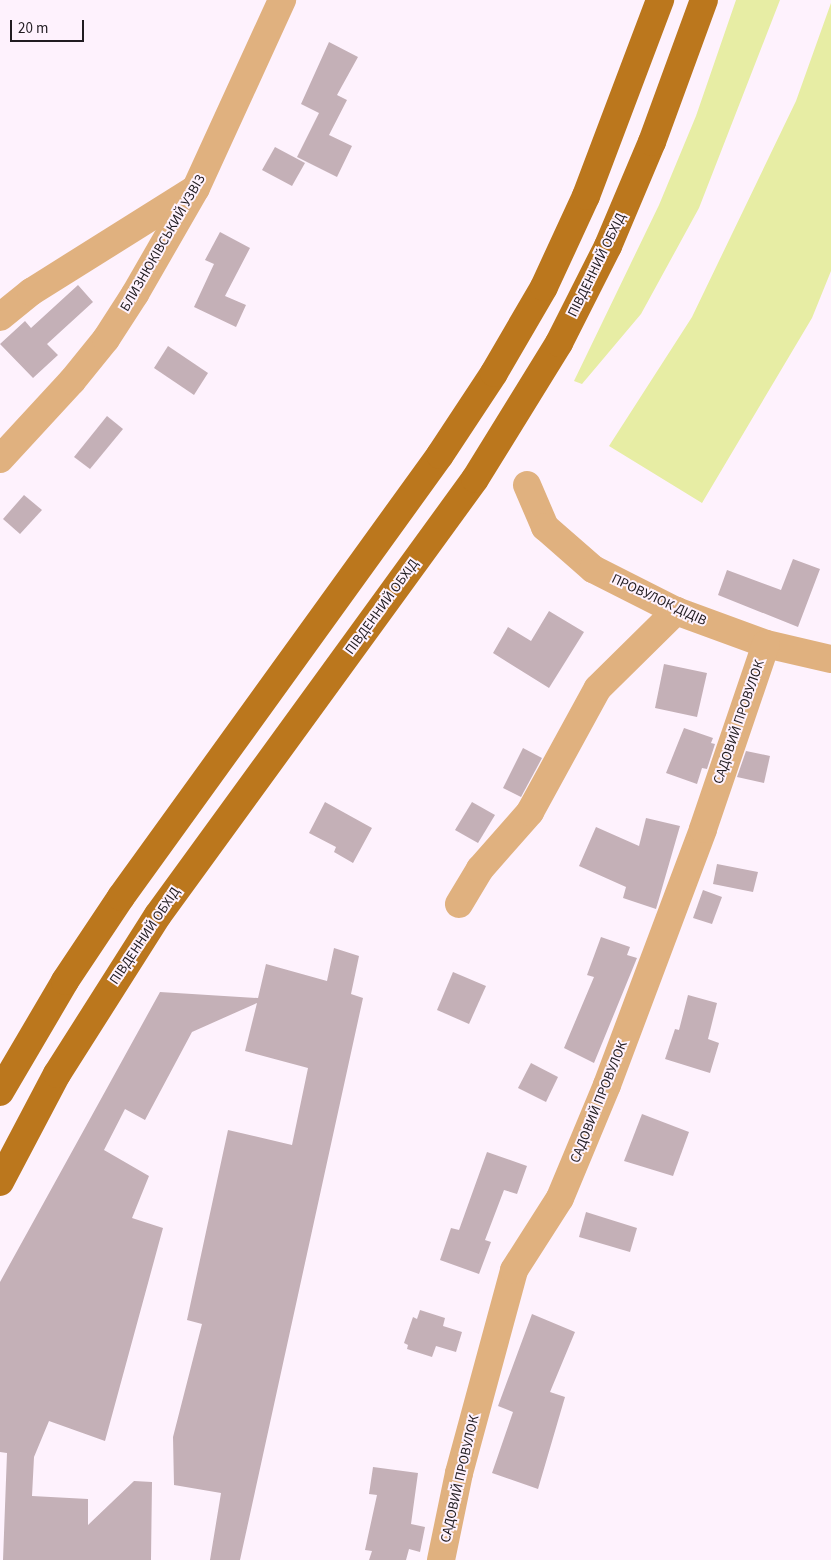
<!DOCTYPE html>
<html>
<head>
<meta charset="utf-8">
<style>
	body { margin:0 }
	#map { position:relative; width:831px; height:1560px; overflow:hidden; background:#fef2fd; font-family:"Source Sans 3",sans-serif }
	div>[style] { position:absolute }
	.green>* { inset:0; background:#e7eda4 }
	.building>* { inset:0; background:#c4b0b7 }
	.minor>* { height:28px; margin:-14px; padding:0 14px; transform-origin:14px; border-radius:14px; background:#e0b17f }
	.major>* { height:28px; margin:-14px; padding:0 14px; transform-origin:14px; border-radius:14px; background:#bb771d }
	span { translate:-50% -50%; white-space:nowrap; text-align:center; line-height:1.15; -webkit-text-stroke:4px #fef2fd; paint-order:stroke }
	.street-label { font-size:14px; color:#211c21 }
	.scale { position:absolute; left:10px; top:20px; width:74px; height:22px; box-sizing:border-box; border:2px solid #211c21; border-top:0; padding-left:6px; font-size:15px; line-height:18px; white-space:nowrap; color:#211c21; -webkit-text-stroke:4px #fef2fd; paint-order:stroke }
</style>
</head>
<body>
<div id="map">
	<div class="green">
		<i style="clip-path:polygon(736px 0,780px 0,699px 208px,641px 314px,582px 384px,574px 381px,659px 205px,696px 116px)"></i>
		<i style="clip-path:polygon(831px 3px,831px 271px,812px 318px,702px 503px,609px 446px,692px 317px,796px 101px)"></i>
	</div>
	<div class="building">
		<i style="clip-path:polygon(329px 42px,358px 57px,337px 95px,347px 100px,329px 135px,352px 146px,337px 177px,297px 157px,319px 113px,301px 104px)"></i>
		<i style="clip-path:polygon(275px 147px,305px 163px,292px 186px,262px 170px)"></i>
		<i style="clip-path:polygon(220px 232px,250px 248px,225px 296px,246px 305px,236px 327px,194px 307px,214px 264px,205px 260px)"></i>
		<i style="clip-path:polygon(78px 285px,93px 302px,47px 344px,58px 355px,33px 378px,0 344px,25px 321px,31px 328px)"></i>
		<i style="clip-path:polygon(168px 346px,208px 373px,194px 395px,154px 368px)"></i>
		<i style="clip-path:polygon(107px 416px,123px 429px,90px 469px,74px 457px)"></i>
		<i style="clip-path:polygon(24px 495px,42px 510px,20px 534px,3px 519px)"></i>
		<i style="clip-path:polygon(793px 559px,820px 569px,798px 627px,718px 595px,727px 570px,781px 590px)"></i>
		<i style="clip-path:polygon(549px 611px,584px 632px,549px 688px,493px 653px,508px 627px,531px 641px)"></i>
		<i style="clip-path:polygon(664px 664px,707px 673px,697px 717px,655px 708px)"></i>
		<i style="clip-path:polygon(684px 728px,713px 738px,711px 743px,715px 744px,707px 769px,702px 768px,697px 784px,666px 773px)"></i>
		<i style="clip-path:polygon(523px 748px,542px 758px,521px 797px,503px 788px)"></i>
		<i style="clip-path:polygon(746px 751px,770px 756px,764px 783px,737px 777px)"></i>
		<i style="clip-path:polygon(325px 802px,372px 828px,353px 863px,334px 852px,336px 847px,309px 833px)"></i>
		<i style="clip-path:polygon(472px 802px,495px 815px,478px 843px,455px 830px)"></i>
		<i style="clip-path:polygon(646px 818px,680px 826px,656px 909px,623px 898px,626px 887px,579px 866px,596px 827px,639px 846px)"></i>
		<i style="clip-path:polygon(717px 864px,758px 872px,753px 892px,713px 884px)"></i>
		<i style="clip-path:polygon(703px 890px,722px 897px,712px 924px,693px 918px)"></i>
		<i style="clip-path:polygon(601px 937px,630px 947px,627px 955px,637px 958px,594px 1063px,564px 1048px,594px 977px,587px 975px)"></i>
		<i style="clip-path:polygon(334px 948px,359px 956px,351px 994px,363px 998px,240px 1560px,210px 1560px,221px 1493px,174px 1485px,173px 1437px,202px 1324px,187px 1320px,228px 1130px,292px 1145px,308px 1068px,245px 1051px,257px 1003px,192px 1032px,145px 1120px,125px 1109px,104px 1150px,149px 1176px,132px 1218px,163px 1228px,105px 1441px,49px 1421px,34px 1457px,32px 1496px,88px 1499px,88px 1525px,134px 1481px,152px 1482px,151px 1560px,3px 1560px,7px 1453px,0 1452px,0 1282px,160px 992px,258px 998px,266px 964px,327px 981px)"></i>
		<i style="clip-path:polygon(453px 972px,486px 986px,469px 1024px,437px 1010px)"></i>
		<i style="clip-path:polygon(688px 995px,717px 1003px,708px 1039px,719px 1043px,710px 1073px,665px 1059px,675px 1029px,679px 1030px)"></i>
		<i style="clip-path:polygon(531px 1063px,558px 1077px,546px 1102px,518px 1088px)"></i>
		<i style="clip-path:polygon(642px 1114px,689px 1132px,673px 1176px,624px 1161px)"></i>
		<i style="clip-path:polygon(487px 1152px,527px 1166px,517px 1194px,504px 1190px,485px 1240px,491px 1242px,479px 1274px,440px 1260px,451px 1228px,459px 1230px)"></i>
		<i style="clip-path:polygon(586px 1212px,637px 1228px,630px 1252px,579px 1237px)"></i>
		<i style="clip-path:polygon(420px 1310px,445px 1318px,443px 1326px,462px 1332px,456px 1352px,436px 1346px,432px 1357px,407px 1349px,408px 1345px,404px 1343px,413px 1317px,417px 1319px)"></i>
		<i style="clip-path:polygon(532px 1314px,575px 1332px,550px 1392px,565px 1397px,538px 1489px,492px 1473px,513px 1412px,498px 1406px)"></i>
		<i style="clip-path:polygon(373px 1467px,418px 1473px,411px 1524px,425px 1527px,420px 1552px,409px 1549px,406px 1560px,369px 1560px,372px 1551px,365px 1550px,377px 1495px,369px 1494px)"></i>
	</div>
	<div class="minor">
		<i style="left:0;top:317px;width:40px;rotate:-39deg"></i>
		<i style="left:31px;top:292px;width:194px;rotate:-32.1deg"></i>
		<i style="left:0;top:459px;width:106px;rotate:-47.3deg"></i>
		<i style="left:72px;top:381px;width:54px;rotate:-51deg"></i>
		<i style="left:106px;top:339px;width:54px;rotate:-57.2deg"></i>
		<i style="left:135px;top:294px;width:122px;rotate:-60.1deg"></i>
		<i style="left:196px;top:188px;width:207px;rotate:-65.4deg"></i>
		<i style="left:527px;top:485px;width:46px;rotate:66.8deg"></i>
		<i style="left:545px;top:527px;width:64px;rotate:41.2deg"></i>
		<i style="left:593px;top:569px;width:93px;rotate:26.8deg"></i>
		<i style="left:676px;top:611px;width:96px;rotate:20.1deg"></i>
		<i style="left:766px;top:644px;width:67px;rotate:13deg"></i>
		<i style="left:459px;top:904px;width:41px;rotate:-59deg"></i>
		<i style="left:480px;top:869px;width:76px;rotate:-48.7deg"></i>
		<i style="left:530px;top:812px;width:141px;rotate:-61.3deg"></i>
		<i style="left:598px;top:688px;width:110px;rotate:-44.6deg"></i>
		<i style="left:441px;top:1560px;width:89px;rotate:-78.3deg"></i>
		<i style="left:459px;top:1473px;width:210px;rotate:-74.8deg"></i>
		<i style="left:514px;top:1270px;width:85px;rotate:-57.4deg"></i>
		<i style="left:560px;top:1198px;width:122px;rotate:-67.4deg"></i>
		<i style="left:607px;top:1085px;width:273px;rotate:-69.4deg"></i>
		<i style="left:703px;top:829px;width:195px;rotate:-71.2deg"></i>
	</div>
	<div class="major">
		<i style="left:0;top:1092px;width:129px;rotate:-59.6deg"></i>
		<i style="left:65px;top:981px;width:101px;rotate:-56.3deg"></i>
		<i style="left:121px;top:897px;width:545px;rotate:-54.18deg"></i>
		<i style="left:440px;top:455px;width:98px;rotate:-56.6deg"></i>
		<i style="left:494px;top:373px;width:99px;rotate:-59.8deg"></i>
		<i style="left:544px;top:287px;width:100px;rotate:-65.2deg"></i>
		<i style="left:586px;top:196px;width:210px;rotate:-69.3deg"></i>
		<i style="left:0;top:1182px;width:122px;rotate:-62.2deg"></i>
		<i style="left:57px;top:1074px;width:188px;rotate:-57.6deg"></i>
		<i style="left:158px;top:915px;width:539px;rotate:-53.98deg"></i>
		<i style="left:475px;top:479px;width:160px;rotate:-58.3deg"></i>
		<i style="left:559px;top:343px;width:109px;rotate:-63.2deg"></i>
		<i style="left:608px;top:246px;width:113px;rotate:-67.1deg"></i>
		<i style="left:652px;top:142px;width:151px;rotate:-69.9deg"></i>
	</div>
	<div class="street-label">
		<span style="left:163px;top:243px;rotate:-60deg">БЛИЗНЮКІВСЬКИЙ УЗВІЗ</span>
		<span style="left:597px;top:265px;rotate:-64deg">ПІВДЕННИЙ ОБХІД</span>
		<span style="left:659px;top:600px;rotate:25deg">ПРОВУЛОК ДІДІВ</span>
		<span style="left:382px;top:607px;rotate:-54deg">ПІВДЕННИЙ ОБХІД</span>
		<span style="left:739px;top:722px;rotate:-71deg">САДОВИЙ ПРОВУЛОК</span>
		<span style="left:145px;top:936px;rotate:-56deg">ПІВДЕННИЙ ОБХІД</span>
		<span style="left:599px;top:1102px;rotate:-68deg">САДОВИЙ ПРОВУЛОК</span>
		<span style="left:460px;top:1479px;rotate:-77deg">САДОВИЙ ПРОВУЛОК</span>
	</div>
	<div class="scale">20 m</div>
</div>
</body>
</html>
